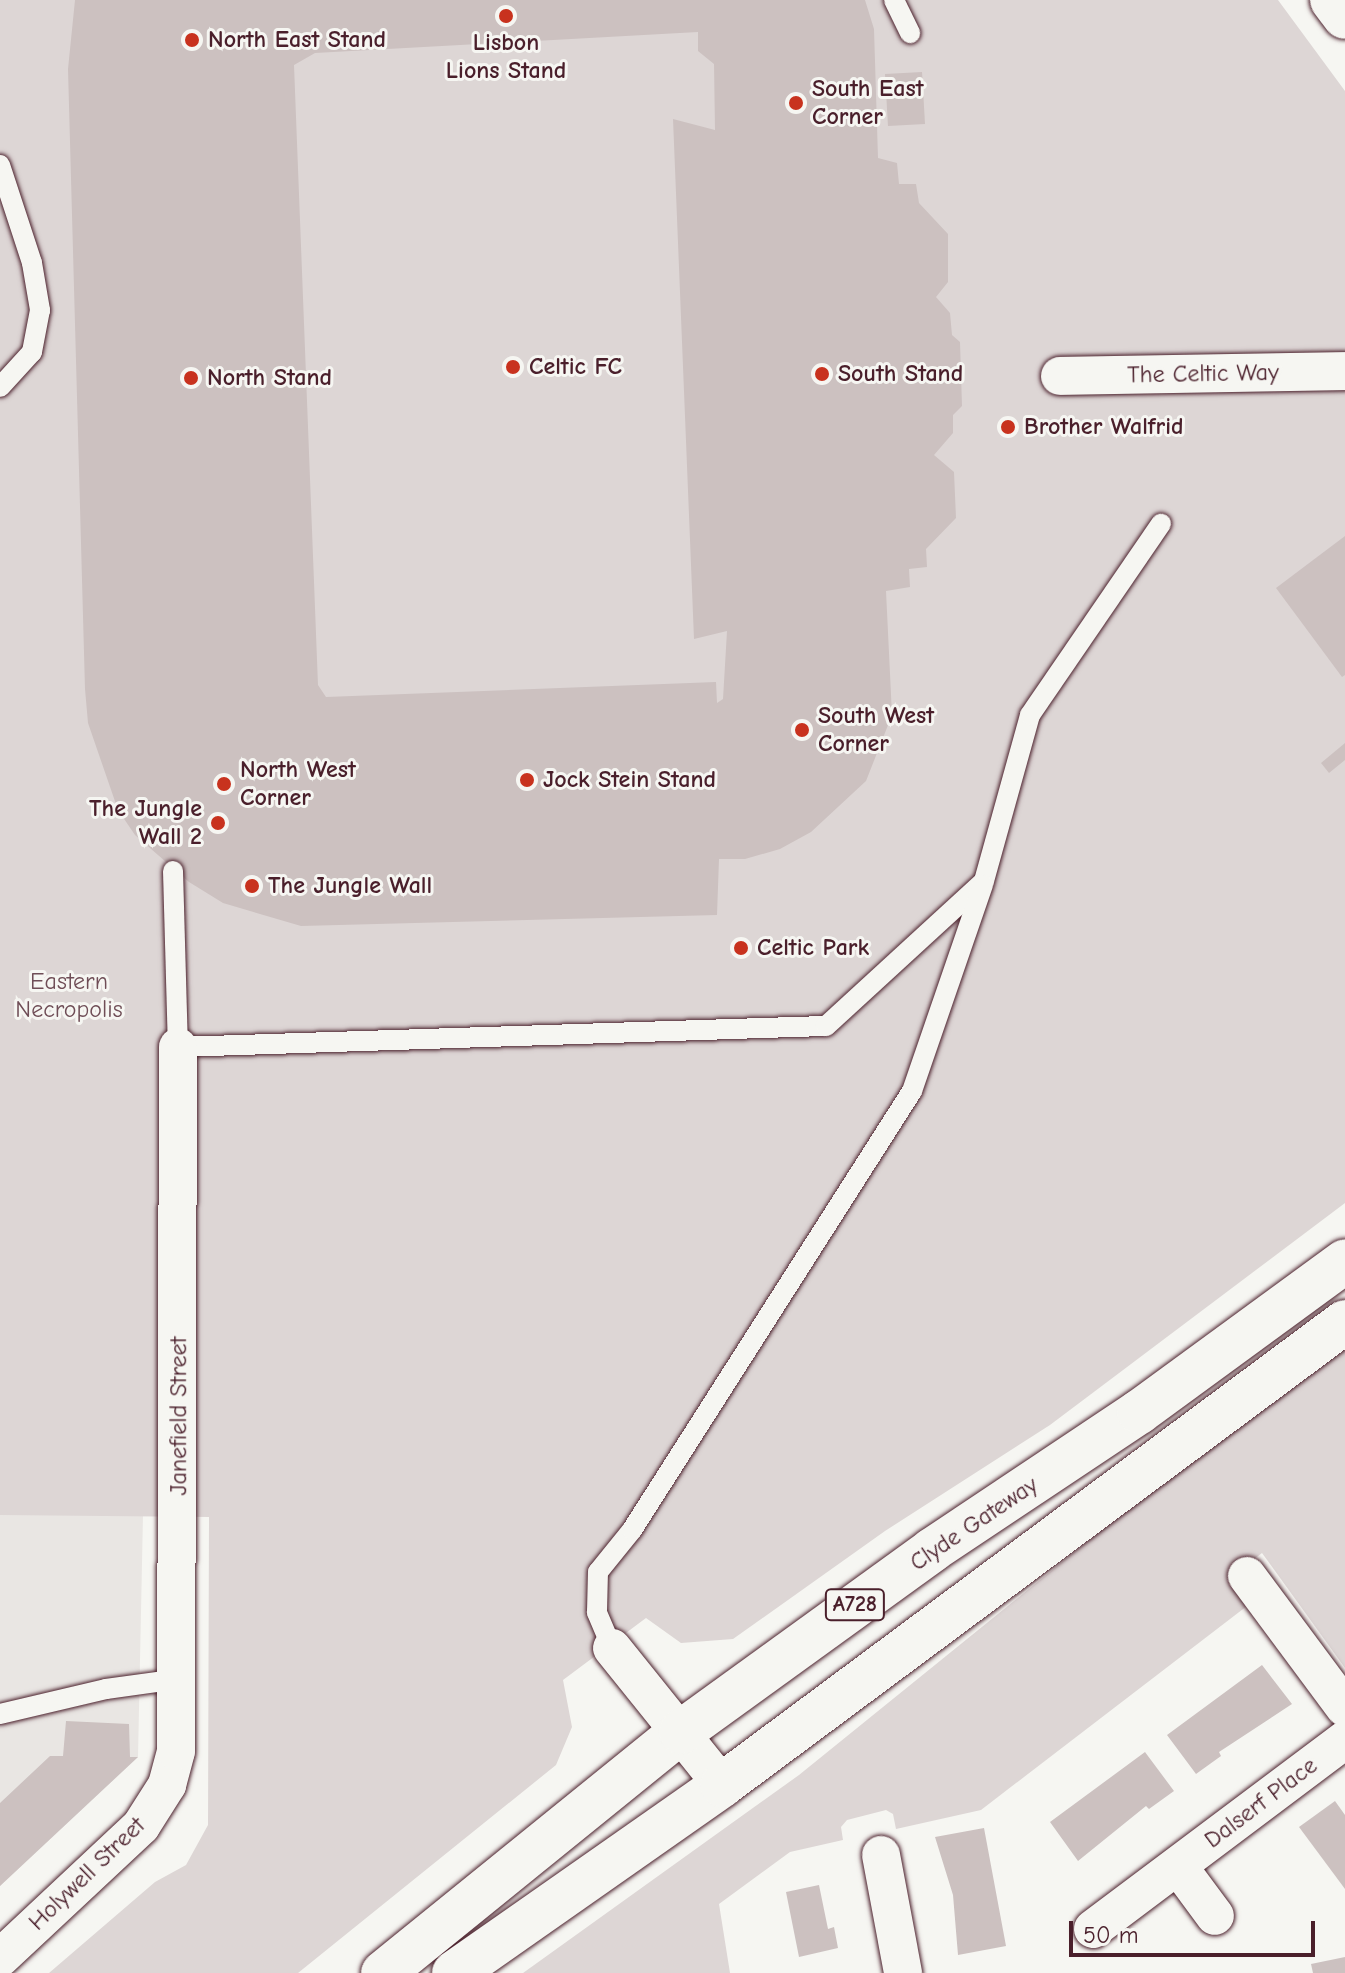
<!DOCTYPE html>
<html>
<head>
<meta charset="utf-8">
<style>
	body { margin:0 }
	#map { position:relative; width:1345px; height:1973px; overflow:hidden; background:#f6f6f2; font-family:"Comic Neue",sans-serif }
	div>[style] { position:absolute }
	.built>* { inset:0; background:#e9e6e3 }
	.green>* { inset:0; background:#ddd6d5 }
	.building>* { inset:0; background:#ccc1c0 }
	.roads { filter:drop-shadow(0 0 2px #4a1f2b) drop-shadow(0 0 2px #4a1f2b) }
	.lane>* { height:20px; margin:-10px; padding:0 10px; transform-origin:10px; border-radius:10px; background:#f6f6f2 }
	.street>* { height:38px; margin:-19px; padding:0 19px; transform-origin:19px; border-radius:19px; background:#f6f6f2 }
	.primary>* { height:44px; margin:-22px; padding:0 22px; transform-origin:22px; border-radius:22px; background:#f6f6f2 }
	.dots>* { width:22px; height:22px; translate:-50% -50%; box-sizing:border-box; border:4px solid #f6f6f2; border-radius:50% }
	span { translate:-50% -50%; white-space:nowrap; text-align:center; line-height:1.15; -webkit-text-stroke:6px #f6f6f2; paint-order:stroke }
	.shield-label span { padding:2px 6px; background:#f6f6f2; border:2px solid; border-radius:6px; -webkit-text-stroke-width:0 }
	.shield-label { font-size:22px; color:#4a1f2b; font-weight:700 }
	.poi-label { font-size:24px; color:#4a1f2b; font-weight:700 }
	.left { translate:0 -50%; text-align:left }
	.right { translate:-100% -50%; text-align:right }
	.street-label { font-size:24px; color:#4a1f2b }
	.park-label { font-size:24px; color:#6f4d56 }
	.scale { position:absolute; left:1069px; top:1921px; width:246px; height:36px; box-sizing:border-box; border:4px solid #4a1f2b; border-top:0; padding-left:10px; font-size:24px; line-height:28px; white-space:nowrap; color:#4a1f2b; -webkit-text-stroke:6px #f6f6f2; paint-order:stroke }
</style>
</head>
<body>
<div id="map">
	<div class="built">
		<i style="clip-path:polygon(0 1515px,143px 1515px,138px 1757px,0 1886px)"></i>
	</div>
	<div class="green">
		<i style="clip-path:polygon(0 0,1278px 0,1345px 91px,1345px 1203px,1050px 1425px,885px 1531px,733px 1639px,681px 1643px,646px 1618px,563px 1680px,572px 1727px,556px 1765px,298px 1973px,49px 1973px,155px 1882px,186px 1865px,208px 1825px,209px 1517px,0 1515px)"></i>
		<i style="clip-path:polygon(1345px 1347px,1345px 1668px,1262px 1553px,1227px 1580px,1247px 1606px,981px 1810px,896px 1829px,893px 1814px,886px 1810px,847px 1820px,841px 1827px,843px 1840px,790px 1852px,719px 1904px,730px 1973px,523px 1973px,799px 1775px,1150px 1491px)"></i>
	</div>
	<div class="building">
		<i style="clip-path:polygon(evenodd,75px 0,865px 0,874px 29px,878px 158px,897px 163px,899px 184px,916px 184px,919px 203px,948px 234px,948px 282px,936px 297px,950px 313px,952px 335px,960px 342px,962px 406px,953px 415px,953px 433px,934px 455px,954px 472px,956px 518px,926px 549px,927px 567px,909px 569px,910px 587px,886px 591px,892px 715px,866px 781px,811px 832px,780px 849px,745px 859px,719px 859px,717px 915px,301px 926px,223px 903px,189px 882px,135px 835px,118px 810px,88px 723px,85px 689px,68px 69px,75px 0,698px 32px,698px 51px,714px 64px,715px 130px,673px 119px,694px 639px,727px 631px,723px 699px,717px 703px,716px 682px,326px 697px,318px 685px,294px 65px,315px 53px,698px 32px)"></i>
		<i style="clip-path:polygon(922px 72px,925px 124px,888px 126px,885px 74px)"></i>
		<i style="clip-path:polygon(1345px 536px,1345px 675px,1342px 677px,1276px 588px)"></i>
		<i style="clip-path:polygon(1345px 743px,1345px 760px,1329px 773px,1321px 763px)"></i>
		<i style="clip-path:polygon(1262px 1665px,1292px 1704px,1219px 1752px,1221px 1756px,1196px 1774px,1167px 1735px)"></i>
		<i style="clip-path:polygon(66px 1721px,129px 1724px,130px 1757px,138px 1757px,0 1886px,0 1803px,50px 1756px,63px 1756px)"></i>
		<i style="clip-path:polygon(1145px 1752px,1174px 1791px,1149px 1809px,1146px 1806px,1078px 1861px,1050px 1822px)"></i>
		<i style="clip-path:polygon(1335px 1801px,1345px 1815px,1345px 1889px,1299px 1827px)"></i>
		<i style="clip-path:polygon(984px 1828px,1006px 1946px,958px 1955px,953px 1895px,935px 1837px)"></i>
		<i style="clip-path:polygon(819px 1885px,828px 1929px,834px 1927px,838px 1948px,799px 1957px,786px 1892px)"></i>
		<i style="clip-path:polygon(1345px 1957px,1345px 1973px,1313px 1973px,1311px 1964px)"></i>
	</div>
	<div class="roads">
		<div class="lane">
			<i style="left:894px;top:0;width:37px;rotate:64deg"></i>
			<i style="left:0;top:165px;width:103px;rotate:71.9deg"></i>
			<i style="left:32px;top:263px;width:48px;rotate:80.3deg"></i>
			<i style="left:40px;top:310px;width:43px;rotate:100.8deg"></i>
			<i style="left:32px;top:352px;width:47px;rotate:132.4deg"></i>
			<i style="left:173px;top:871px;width:176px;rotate:88.4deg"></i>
			<i style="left:178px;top:1047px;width:648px;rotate:-1.86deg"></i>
			<i style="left:826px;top:1026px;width:214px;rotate:-42.5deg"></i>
			<i style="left:984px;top:881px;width:172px;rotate:-74.5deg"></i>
			<i style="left:1030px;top:715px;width:232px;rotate:-55.6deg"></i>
			<i style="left:612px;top:1648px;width:39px;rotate:-113deg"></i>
			<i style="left:597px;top:1612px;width:40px;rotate:-88.6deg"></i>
			<i style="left:598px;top:1572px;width:54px;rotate:-51deg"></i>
			<i style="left:632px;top:1530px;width:521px;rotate:-57.47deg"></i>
			<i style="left:912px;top:1091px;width:218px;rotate:-71deg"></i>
			<i style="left:0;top:1714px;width:109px;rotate:-13.3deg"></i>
			<i style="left:106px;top:1689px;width:74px;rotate:-7.8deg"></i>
		</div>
		<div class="street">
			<i style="left:1060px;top:376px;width:285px;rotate:-1deg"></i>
			<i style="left:1247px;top:1576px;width:164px;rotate:53.4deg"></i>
			<i style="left:612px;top:1648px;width:176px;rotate:51.2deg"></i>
			<i style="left:881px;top:1855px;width:120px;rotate:79.4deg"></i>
			<i style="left:1178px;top:1866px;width:62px;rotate:53.5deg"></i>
			<i style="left:1093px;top:1929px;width:315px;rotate:-36.9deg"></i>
			<i style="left:0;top:1958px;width:193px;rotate:-43.1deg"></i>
			<i style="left:141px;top:1826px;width:49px;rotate:-57.6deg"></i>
			<i style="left:167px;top:1785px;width:35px;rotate:-75deg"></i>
			<i style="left:176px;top:1751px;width:704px;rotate:-89.84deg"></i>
		</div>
		<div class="primary">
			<i style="left:1332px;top:0;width:21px;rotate:53deg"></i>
			<i style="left:383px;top:1973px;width:383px;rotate:-39deg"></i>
			<i style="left:681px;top:1732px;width:310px;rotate:-35.9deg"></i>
			<i style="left:932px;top:1550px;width:249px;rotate:-33.7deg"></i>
			<i style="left:1139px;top:1412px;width:255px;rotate:-36.2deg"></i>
			<i style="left:454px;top:1973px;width:327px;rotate:-35deg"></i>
			<i style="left:722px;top:1785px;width:776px;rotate:-36.62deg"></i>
		</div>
	</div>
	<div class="dots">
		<i style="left:506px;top:16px;background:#c8321e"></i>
		<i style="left:192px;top:40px;background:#c8321e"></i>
		<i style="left:796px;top:103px;background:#c8321e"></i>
		<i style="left:513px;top:367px;background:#c8321e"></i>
		<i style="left:822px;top:374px;background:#c8321e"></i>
		<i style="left:191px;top:378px;background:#c8321e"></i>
		<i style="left:1008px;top:427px;background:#c8321e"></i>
		<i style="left:802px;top:730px;background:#c8321e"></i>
		<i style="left:527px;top:780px;background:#c8321e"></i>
		<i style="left:224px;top:784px;background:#c8321e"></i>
		<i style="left:218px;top:823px;background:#c8321e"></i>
		<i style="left:252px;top:886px;background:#c8321e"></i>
		<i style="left:741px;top:948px;background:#c8321e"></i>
	</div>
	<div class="shield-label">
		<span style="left:855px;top:1605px">A728</span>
	</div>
	<div class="poi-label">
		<span class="left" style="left:208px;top:40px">North East Stand</span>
		<span style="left:506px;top:57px">Lisbon<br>Lions Stand</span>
		<span class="left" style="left:812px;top:103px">South East<br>Corner</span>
		<span class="left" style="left:529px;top:367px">Celtic FC</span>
		<span class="left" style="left:838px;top:374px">South Stand</span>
		<span class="left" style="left:207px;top:378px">North Stand</span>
		<span class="left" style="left:1024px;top:427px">Brother Walfrid</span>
		<span class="left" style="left:818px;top:730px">South West<br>Corner</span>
		<span class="left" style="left:240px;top:784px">North West<br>Corner</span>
		<span class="left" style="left:543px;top:780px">Jock Stein Stand</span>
		<span class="right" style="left:202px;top:823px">The Jungle<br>Wall 2</span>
		<span class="left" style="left:268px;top:886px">The Jungle Wall</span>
		<span class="left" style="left:757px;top:948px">Celtic Park</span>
	</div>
	<div class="street-label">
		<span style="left:1203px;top:374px;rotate:-1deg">The Celtic Way</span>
		<span style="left:179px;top:1416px;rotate:-90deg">Janefield Street</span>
		<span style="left:974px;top:1524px;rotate:-34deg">Clyde Gateway</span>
		<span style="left:1261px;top:1803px;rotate:-37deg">Dalserf Place</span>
		<span style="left:87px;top:1874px;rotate:-44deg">Holywell Street</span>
	</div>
	<div class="park-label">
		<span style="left:69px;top:996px">Eastern<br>Necropolis</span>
	</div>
	<div class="scale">50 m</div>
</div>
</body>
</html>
